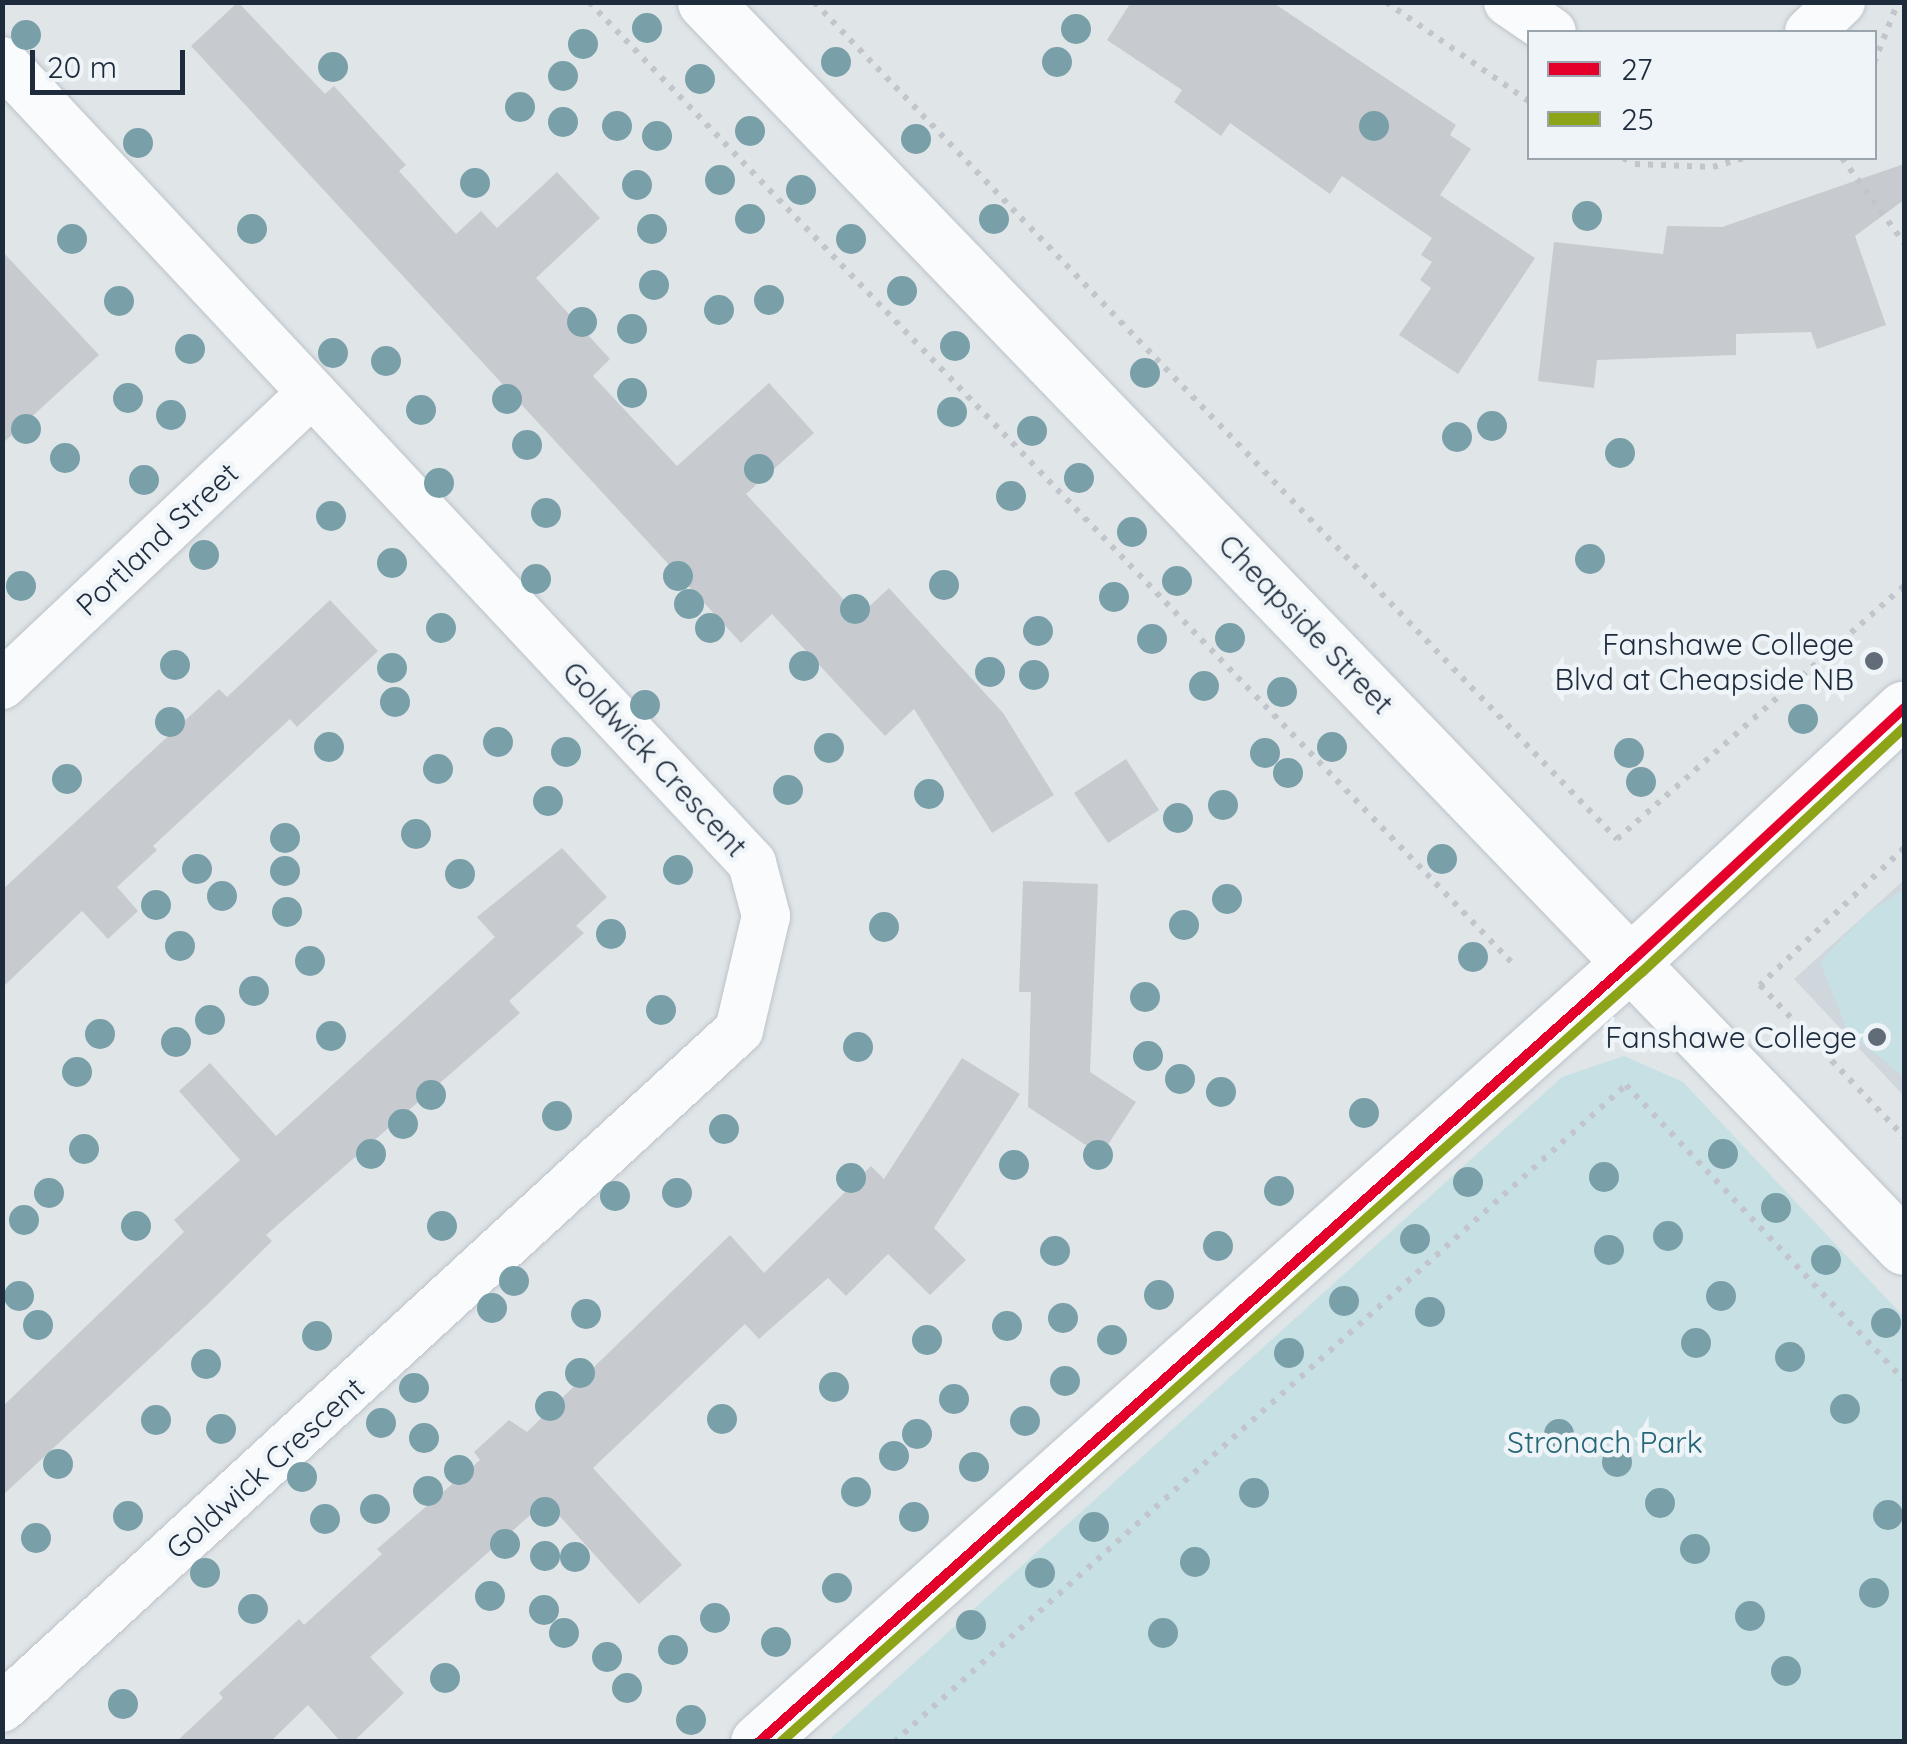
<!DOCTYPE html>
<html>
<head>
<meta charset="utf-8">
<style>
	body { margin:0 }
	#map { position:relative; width:1907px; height:1744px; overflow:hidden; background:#e0e5e8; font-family:Quicksand,sans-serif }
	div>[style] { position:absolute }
	.built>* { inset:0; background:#cfd7dc }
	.green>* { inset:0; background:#c7e0e3 }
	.building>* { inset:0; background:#c7cbcf }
	.path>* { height:6px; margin-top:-3px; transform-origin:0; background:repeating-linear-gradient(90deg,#c2c6cc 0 5px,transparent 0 13px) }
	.roads { filter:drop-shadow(0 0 2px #bcc3c8) drop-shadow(0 0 2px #bcc3c8) }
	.street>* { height:48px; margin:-24px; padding:0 24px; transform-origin:24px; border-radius:24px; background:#fafbfc }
	.secondary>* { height:55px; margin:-27.5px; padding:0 27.5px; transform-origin:27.5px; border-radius:27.5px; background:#fafbfc }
	.bus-1>* { height:10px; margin:-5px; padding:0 5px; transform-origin:5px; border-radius:5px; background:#e4002b }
	.bus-2>* { height:10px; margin:-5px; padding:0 5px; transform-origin:5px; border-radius:5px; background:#8ea418 }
	.trees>* { width:30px; height:30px; margin:-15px; border-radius:50%; background:#799fa9 }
	.dots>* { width:28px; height:28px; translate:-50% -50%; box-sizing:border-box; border:5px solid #eef4f7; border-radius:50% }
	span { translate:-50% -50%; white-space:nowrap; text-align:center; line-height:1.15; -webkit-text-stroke:9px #eef4f7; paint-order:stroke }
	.street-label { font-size:30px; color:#1d2b3c }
	.poi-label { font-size:30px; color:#1d2b3c }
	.right { translate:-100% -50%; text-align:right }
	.park-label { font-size:30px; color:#246676 }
	.frame { position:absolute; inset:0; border:5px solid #1d2b3c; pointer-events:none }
	.legend { position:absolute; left:1527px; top:30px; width:350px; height:130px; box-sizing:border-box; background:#eef4f7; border:2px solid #9aa4ac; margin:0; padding:12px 18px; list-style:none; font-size:30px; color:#1d2b3c }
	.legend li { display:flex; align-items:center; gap:20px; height:50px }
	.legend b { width:50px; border:2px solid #9aa4ac }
	.scale { position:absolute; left:30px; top:50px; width:155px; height:45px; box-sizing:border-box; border:5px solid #1d2b3c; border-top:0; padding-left:12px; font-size:30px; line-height:35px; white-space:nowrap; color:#1d2b3c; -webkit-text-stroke:8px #eef4f7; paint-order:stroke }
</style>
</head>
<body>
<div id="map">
	<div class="built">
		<i style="clip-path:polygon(1904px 880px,1904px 1096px,1794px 979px)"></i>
	</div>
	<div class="green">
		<i style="clip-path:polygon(1904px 889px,1904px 1077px,1848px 1032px,1820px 962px,1866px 914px)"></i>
		<i style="clip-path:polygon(1624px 1056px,1683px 1082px,1904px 1317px,1904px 1741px,828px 1741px,1562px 1077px)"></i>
	</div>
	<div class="building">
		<i style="clip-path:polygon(238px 2px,325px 94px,334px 86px,406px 165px,399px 171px,456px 234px,481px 211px,497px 228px,557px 172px,600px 218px,536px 278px,610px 359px,593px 376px,677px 466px,769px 383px,814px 433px,746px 494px,859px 616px,889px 588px,1003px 713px,1054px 795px,992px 833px,914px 709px,885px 736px,772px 614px,741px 643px,191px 46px)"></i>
		<i style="clip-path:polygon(1131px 2px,1272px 2px,1456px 125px,1450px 135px,1471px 149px,1440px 195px,1535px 258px,1458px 374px,1399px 335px,1431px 288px,1420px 280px,1432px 262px,1421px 255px,1432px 238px,1342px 176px,1330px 194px,1230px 123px,1221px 136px,1174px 102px,1182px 90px,1107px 40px)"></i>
		<i style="clip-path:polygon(1904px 164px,1904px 200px,1855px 236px,1886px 325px,1817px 349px,1811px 332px,1736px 334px,1736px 355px,1597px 360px,1594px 388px,1538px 381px,1554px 242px,1663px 254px,1667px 226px,1722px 227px)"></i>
		<i style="clip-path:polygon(2px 251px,99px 355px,2px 444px)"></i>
		<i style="clip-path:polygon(330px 600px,378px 651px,297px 727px,290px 719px,153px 846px,157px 850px,117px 887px,138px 911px,108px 939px,82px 911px,2px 988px,2px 890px,219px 689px,227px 697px)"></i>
		<i style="clip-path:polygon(1126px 759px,1159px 810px,1108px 843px,1074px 793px)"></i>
		<i style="clip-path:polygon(562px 848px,607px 897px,576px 926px,584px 933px,509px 1001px,520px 1013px,266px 1235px,272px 1241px,207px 1305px,2px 1496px,2px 1407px,184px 1232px,174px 1220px,240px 1160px,179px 1091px,210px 1063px,276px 1136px,495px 937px,477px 917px)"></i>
		<i style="clip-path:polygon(1023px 881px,1098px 884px,1090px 1072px,1136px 1102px,1101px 1155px,1028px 1107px,1031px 992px,1019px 992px)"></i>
		<i style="clip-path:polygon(962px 1058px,1020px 1094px,934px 1228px,966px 1260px,930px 1295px,888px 1254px,846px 1296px,828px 1278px,759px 1339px,745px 1324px,593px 1468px,682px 1565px,639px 1604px,546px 1501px,370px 1657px,404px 1693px,353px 1742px,341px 1742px,308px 1705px,270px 1742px,176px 1742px,223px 1698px,219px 1693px,299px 1619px,304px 1625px,382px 1554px,377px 1549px,480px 1460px,474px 1452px,509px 1420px,527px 1432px,730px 1235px,764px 1273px,871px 1166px,884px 1179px)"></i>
	</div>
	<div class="path">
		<i style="left:589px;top:2px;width:1334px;rotate:46.15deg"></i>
		<i style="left:814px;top:2px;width:1160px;rotate:46.19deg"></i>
		<i style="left:1617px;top:839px;width:383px;rotate:-41.4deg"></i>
		<i style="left:1386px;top:2px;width:175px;rotate:34.8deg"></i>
		<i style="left:1874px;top:63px;width:66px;rotate:-68.5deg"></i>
		<i style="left:1623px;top:158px;width:13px;rotate:27deg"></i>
		<i style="left:1635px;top:164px;width:78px;rotate:2.2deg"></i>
		<i style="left:1713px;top:167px;width:32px;rotate:-16deg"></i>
		<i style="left:1842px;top:158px;width:105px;rotate:53.9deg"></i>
		<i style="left:1904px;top:848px;width:199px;rotate:136.4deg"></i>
		<i style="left:1760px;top:985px;width:209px;rotate:46.5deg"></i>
		<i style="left:894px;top:1742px;width:984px;rotate:-41.91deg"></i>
		<i style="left:1626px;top:1085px;width:405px;rotate:46.7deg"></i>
	</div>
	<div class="roads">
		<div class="street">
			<i style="left:1508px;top:2px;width:53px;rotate:34.3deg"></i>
			<i style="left:1809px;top:32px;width:44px;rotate:-43.2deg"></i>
			<i style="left:2px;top:61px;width:1098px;rotate:46.92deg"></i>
			<i style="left:752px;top:863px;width:55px;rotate:75.2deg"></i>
			<i style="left:766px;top:916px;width:117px;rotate:103.3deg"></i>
			<i style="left:739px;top:1030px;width:1001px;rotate:137.39deg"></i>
			<i style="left:2px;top:685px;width:426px;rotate:-43.3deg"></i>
		</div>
		<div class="secondary">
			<i style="left:705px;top:2px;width:1728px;rotate:46.08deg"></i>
			<i style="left:758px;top:1742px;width:1172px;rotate:-41.78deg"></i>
			<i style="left:1632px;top:961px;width:371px;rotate:-42.9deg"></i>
		</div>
	</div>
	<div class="bus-1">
		<i style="left:759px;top:1742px;width:1171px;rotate:-41.82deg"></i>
		<i style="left:1632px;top:961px;width:371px;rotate:-42.9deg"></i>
	</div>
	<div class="bus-2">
		<i style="left:781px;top:1742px;width:1155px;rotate:-41.81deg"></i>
		<i style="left:1642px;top:972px;width:358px;rotate:-43deg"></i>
	</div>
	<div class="trees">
		<i style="left:647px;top:28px"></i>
		<i style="left:1076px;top:29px"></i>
		<i style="left:26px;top:35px"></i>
		<i style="left:583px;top:44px"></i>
		<i style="left:836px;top:62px"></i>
		<i style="left:1057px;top:62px"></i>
		<i style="left:333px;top:67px"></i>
		<i style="left:563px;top:76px"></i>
		<i style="left:700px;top:79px"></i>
		<i style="left:520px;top:107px"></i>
		<i style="left:563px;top:122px"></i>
		<i style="left:617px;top:126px"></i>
		<i style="left:1374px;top:126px"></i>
		<i style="left:750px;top:131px"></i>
		<i style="left:657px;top:136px"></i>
		<i style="left:916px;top:139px"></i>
		<i style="left:138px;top:143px"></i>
		<i style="left:720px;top:180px"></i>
		<i style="left:475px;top:183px"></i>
		<i style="left:637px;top:185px"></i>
		<i style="left:801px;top:190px"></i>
		<i style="left:1587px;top:216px"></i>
		<i style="left:750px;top:219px"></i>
		<i style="left:994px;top:219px"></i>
		<i style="left:252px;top:229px"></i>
		<i style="left:652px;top:229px"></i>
		<i style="left:72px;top:239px"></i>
		<i style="left:851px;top:239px"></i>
		<i style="left:654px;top:285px"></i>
		<i style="left:902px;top:291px"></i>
		<i style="left:769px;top:300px"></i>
		<i style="left:119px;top:301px"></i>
		<i style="left:719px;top:310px"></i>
		<i style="left:582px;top:322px"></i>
		<i style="left:632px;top:329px"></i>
		<i style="left:955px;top:346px"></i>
		<i style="left:190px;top:349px"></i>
		<i style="left:333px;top:353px"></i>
		<i style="left:386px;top:361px"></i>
		<i style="left:1145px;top:373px"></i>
		<i style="left:632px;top:393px"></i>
		<i style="left:128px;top:398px"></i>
		<i style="left:507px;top:399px"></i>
		<i style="left:421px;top:410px"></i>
		<i style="left:952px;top:412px"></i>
		<i style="left:171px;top:415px"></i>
		<i style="left:1492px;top:426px"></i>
		<i style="left:26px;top:429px"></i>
		<i style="left:1032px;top:431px"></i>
		<i style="left:1457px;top:437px"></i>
		<i style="left:527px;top:445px"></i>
		<i style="left:1620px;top:453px"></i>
		<i style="left:65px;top:458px"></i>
		<i style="left:759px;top:469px"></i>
		<i style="left:1079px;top:478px"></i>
		<i style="left:144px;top:480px"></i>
		<i style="left:439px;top:483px"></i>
		<i style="left:1011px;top:496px"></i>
		<i style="left:546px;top:513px"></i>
		<i style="left:331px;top:516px"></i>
		<i style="left:1132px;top:532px"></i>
		<i style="left:204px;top:555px"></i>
		<i style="left:1590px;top:559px"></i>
		<i style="left:392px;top:563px"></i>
		<i style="left:678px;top:576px"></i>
		<i style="left:536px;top:579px"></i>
		<i style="left:1177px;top:581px"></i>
		<i style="left:944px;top:585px"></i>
		<i style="left:21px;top:586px"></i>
		<i style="left:1114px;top:597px"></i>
		<i style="left:689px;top:604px"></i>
		<i style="left:855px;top:609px"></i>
		<i style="left:441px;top:628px"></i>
		<i style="left:710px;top:628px"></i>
		<i style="left:1038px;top:631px"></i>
		<i style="left:1230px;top:638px"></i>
		<i style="left:1152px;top:639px"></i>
		<i style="left:175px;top:665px"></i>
		<i style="left:804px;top:666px"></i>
		<i style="left:392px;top:668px"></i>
		<i style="left:990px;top:672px"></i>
		<i style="left:1034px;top:675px"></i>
		<i style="left:1204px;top:686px"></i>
		<i style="left:1282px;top:692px"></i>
		<i style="left:395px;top:702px"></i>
		<i style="left:645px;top:705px"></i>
		<i style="left:1803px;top:719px"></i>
		<i style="left:170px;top:722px"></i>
		<i style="left:498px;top:742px"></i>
		<i style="left:329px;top:747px"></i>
		<i style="left:1332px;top:747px"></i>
		<i style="left:829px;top:748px"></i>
		<i style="left:566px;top:752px"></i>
		<i style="left:1265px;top:753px"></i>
		<i style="left:1629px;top:753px"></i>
		<i style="left:438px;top:769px"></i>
		<i style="left:1288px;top:773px"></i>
		<i style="left:67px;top:779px"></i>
		<i style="left:1641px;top:782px"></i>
		<i style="left:788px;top:790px"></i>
		<i style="left:929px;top:794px"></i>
		<i style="left:548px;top:801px"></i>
		<i style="left:1223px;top:805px"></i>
		<i style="left:1178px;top:818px"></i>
		<i style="left:416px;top:834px"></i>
		<i style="left:285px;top:838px"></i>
		<i style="left:1442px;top:859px"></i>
		<i style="left:197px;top:869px"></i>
		<i style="left:678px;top:870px"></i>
		<i style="left:285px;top:871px"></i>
		<i style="left:460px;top:874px"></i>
		<i style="left:222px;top:896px"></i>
		<i style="left:1227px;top:899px"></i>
		<i style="left:156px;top:905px"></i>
		<i style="left:287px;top:912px"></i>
		<i style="left:1184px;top:925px"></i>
		<i style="left:884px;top:927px"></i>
		<i style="left:611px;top:934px"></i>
		<i style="left:180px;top:946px"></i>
		<i style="left:1473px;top:957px"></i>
		<i style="left:310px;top:961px"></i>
		<i style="left:254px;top:991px"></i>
		<i style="left:1145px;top:997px"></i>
		<i style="left:661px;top:1010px"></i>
		<i style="left:210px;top:1020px"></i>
		<i style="left:100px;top:1034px"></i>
		<i style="left:331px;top:1036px"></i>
		<i style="left:176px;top:1042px"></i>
		<i style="left:858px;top:1047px"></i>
		<i style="left:1148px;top:1056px"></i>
		<i style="left:77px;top:1072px"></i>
		<i style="left:1180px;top:1079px"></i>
		<i style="left:1221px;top:1092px"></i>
		<i style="left:431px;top:1095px"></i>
		<i style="left:1364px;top:1113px"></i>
		<i style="left:557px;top:1116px"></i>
		<i style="left:403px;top:1124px"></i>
		<i style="left:724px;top:1129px"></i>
		<i style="left:84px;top:1149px"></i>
		<i style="left:371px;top:1154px"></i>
		<i style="left:1723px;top:1154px"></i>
		<i style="left:1098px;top:1155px"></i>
		<i style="left:1014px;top:1165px"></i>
		<i style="left:1604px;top:1177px"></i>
		<i style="left:851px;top:1178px"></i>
		<i style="left:1468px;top:1182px"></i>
		<i style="left:1279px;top:1191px"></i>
		<i style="left:49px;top:1193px"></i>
		<i style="left:677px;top:1193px"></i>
		<i style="left:615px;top:1196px"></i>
		<i style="left:1776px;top:1208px"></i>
		<i style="left:24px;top:1220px"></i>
		<i style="left:136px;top:1226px"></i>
		<i style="left:442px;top:1226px"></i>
		<i style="left:1668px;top:1236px"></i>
		<i style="left:1415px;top:1239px"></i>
		<i style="left:1218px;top:1246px"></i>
		<i style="left:1609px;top:1250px"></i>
		<i style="left:1055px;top:1251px"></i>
		<i style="left:1826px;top:1260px"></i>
		<i style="left:514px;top:1281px"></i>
		<i style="left:1159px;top:1295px"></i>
		<i style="left:19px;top:1296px"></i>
		<i style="left:1721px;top:1296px"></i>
		<i style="left:1344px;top:1301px"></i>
		<i style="left:492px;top:1308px"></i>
		<i style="left:1430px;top:1312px"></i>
		<i style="left:586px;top:1314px"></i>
		<i style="left:1063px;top:1318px"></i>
		<i style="left:1886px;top:1323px"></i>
		<i style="left:38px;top:1325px"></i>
		<i style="left:1007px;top:1326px"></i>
		<i style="left:317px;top:1336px"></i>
		<i style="left:927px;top:1340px"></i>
		<i style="left:1112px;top:1340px"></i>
		<i style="left:1696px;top:1343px"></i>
		<i style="left:1289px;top:1353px"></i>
		<i style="left:1790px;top:1357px"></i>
		<i style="left:206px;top:1364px"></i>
		<i style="left:580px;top:1373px"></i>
		<i style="left:1065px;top:1381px"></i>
		<i style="left:834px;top:1387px"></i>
		<i style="left:414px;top:1388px"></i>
		<i style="left:954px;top:1399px"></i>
		<i style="left:550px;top:1406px"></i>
		<i style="left:1845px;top:1409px"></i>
		<i style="left:722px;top:1419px"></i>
		<i style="left:156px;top:1420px"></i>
		<i style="left:1025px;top:1421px"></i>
		<i style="left:381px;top:1423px"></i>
		<i style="left:221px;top:1429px"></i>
		<i style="left:917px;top:1434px"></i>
		<i style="left:1559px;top:1434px"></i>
		<i style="left:424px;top:1438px"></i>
		<i style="left:894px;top:1456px"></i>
		<i style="left:1617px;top:1462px"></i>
		<i style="left:58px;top:1464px"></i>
		<i style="left:974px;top:1467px"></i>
		<i style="left:459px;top:1470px"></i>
		<i style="left:302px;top:1477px"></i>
		<i style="left:428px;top:1491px"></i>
		<i style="left:856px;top:1492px"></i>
		<i style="left:1254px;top:1493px"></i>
		<i style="left:1660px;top:1503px"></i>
		<i style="left:375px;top:1509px"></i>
		<i style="left:545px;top:1512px"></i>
		<i style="left:1888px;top:1515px"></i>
		<i style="left:128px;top:1516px"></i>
		<i style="left:914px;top:1517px"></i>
		<i style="left:325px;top:1519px"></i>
		<i style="left:1094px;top:1527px"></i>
		<i style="left:36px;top:1538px"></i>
		<i style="left:505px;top:1544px"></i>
		<i style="left:1695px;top:1549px"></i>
		<i style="left:545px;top:1556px"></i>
		<i style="left:575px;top:1557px"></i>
		<i style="left:1195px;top:1562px"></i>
		<i style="left:205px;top:1573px"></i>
		<i style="left:1040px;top:1573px"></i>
		<i style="left:837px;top:1588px"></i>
		<i style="left:1874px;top:1593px"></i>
		<i style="left:490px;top:1596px"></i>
		<i style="left:253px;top:1609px"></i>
		<i style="left:544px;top:1610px"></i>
		<i style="left:1750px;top:1616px"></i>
		<i style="left:715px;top:1618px"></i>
		<i style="left:971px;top:1625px"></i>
		<i style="left:564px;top:1633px"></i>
		<i style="left:1163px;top:1633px"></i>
		<i style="left:776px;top:1642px"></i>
		<i style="left:673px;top:1650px"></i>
		<i style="left:607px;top:1657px"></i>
		<i style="left:1786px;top:1671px"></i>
		<i style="left:445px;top:1678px"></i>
		<i style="left:627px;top:1688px"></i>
		<i style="left:123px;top:1704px"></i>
		<i style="left:691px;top:1720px"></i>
	</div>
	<div class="dots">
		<i style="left:1874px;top:661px;background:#616c78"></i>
		<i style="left:1877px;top:1037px;background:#616c78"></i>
	</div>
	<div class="street-label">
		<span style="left:157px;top:539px;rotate:-43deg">Portland Street</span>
		<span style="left:1306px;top:624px;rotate:46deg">Cheapside Street</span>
		<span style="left:655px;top:759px;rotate:47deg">Goldwick Crescent</span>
		<span style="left:265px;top:1468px;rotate:-42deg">Goldwick Crescent</span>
	</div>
	<div class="poi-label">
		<span class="right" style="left:1854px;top:661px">Fanshawe College<br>Blvd at Cheapside NB</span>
		<span class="right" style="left:1857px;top:1037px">Fanshawe College</span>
	</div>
	<div class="park-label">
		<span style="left:1605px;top:1442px">Stronach Park</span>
	</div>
	<div class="frame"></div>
	<ul class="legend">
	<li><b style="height:12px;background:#e4002b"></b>27</li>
	<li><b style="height:12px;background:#8ea418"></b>25</li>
	</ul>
	<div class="scale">20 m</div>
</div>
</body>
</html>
